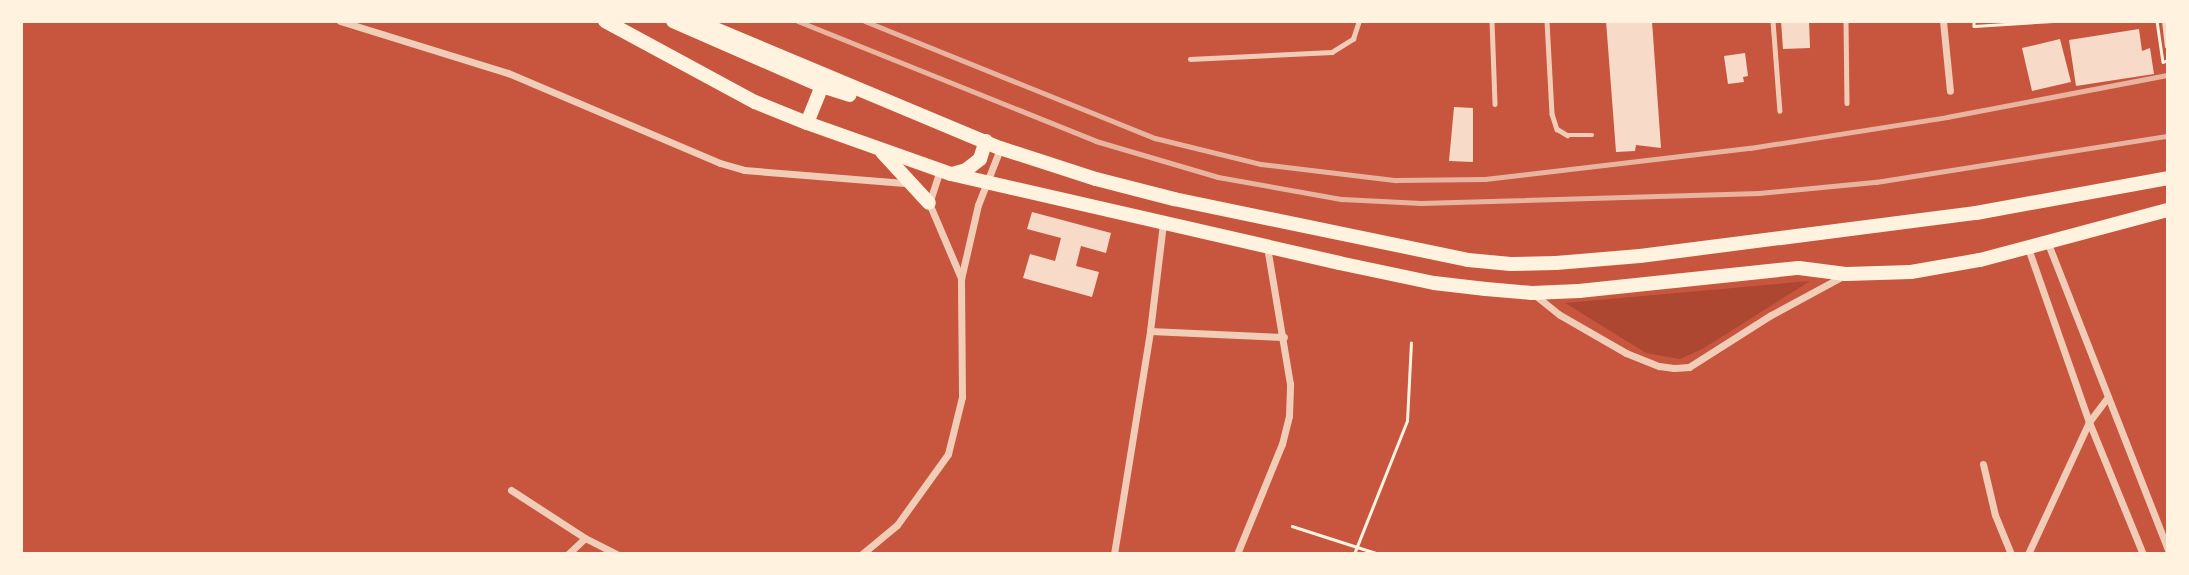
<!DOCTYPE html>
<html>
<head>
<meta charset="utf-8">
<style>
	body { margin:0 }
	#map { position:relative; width:2189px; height:575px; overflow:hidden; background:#c8553d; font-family:Raleway,sans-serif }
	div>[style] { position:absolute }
	.green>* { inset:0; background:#ae4732 }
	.building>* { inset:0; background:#f7dbc8 }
	.path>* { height:2.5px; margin:-1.25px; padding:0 1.25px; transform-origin:1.25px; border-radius:1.25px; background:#fff3e0 }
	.service>* { height:4.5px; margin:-2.25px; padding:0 2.25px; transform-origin:2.25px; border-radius:2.25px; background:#f1ccb7 }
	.minor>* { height:7px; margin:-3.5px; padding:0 3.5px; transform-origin:3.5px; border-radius:3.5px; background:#f1ccb7 }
	.primary>* { height:14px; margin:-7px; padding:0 7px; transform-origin:7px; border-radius:7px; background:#fff3e0 }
	.rail>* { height:4.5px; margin:-2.25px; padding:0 2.25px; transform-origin:2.25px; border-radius:2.25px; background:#e9b49f }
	span { translate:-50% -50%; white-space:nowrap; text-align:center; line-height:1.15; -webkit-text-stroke:7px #fff3e0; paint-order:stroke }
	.frame { position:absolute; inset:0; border:23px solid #fff3e0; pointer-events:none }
</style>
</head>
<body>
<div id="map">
	<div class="green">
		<i style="clip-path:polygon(1810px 281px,1704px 348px,1680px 359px,1646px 353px,1565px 303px)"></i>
	</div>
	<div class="building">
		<i style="clip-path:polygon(1606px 21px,1652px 21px,1661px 148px,1636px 145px,1635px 151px,1616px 152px)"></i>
		<i style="clip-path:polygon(1781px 21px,1809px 21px,1810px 48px,1783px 49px)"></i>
		<i style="clip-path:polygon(2162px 21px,2168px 21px,2168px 47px,2165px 48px)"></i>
		<i style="clip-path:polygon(2139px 29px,2142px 51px,2150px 48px,2154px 74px,2076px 86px,2069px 40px)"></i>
		<i style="clip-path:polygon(2060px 39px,2071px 82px,2032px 91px,2022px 48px)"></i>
		<i style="clip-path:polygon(1745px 53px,1748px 76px,1743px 77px,1744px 82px,1728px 84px,1724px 56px)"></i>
		<i style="clip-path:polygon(1454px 107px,1473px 108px,1473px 162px,1449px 161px)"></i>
		<i style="clip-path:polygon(1032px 212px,1111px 233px,1106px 253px,1081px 246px,1076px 266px,1099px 272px,1092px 297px,1023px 278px,1030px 254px,1055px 261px,1061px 238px,1027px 229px)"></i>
	</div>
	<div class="path">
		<i style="left:1974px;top:21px;width:5px;rotate:90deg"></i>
		<i style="left:1974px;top:26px;width:79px;rotate:-3.6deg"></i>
		<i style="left:2157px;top:21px;width:41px;rotate:81.7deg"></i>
		<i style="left:2163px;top:62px;width:5px;rotate:-22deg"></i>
		<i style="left:1292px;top:526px;width:91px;rotate:17.8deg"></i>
		<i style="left:1354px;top:554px;width:143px;rotate:-68.3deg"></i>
		<i style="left:1407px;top:421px;width:78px;rotate:-87.1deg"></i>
	</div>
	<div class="service">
		<i style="left:1492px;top:21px;width:83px;rotate:87.9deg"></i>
		<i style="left:1547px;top:21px;width:93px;rotate:86.9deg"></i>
		<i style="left:1552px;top:114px;width:16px;rotate:72deg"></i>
		<i style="left:1557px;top:129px;width:12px;rotate:31deg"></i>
		<i style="left:1567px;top:135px;width:25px"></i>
		<i style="left:1773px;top:21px;width:90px;rotate:85.6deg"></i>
		<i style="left:1846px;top:21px;width:82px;rotate:89.3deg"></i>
		<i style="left:1190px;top:59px;width:142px;rotate:-2.8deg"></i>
		<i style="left:1332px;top:52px;width:25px;rotate:-32deg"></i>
		<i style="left:1353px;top:39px;width:19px;rotate:-72deg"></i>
	</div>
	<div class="minor">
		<i style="left:340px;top:21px;width:176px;rotate:17.2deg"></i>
		<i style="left:508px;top:73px;width:230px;rotate:23deg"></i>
		<i style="left:720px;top:163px;width:25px;rotate:16deg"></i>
		<i style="left:744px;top:170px;width:164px;rotate:4.6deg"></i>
		<i style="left:1943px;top:21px;width:70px;rotate:84.3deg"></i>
		<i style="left:940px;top:170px;width:35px;rotate:108deg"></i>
		<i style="left:929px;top:203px;width:82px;rotate:66.9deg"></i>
		<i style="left:2047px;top:241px;width:331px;rotate:68.6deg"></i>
		<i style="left:2028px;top:248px;width:184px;rotate:70.7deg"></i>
		<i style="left:2089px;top:422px;width:143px;rotate:67.8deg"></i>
		<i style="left:1535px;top:295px;width:32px;rotate:39deg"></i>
		<i style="left:1560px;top:315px;width:76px;rotate:29.9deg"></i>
		<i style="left:1626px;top:353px;width:35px;rotate:22deg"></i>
		<i style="left:1659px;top:366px;width:15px;rotate:8deg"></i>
		<i style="left:1674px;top:368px;width:15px;rotate:-4deg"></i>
		<i style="left:1689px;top:367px;width:97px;rotate:-32.4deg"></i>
		<i style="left:1771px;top:315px;width:82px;rotate:-28.4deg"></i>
		<i style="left:1150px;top:331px;width:134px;rotate:2.6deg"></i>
		<i style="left:1983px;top:464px;width:52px;rotate:76.8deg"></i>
		<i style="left:1995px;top:515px;width:42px;rotate:67.7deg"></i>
		<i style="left:511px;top:490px;width:88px;rotate:33deg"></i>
		<i style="left:585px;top:538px;width:35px;rotate:27deg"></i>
		<i style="left:568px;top:554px;width:23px;rotate:-43deg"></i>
		<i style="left:862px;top:554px;width:45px;rotate:-39.6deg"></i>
		<i style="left:897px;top:525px;width:87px;rotate:-54.3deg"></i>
		<i style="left:948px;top:454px;width:59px;rotate:-76.2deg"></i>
		<i style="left:962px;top:397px;width:118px;rotate:-90.5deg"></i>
		<i style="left:961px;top:279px;width:76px;rotate:-77.1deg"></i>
		<i style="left:978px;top:205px;width:60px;rotate:-68.6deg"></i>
		<i style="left:1114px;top:554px;width:226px;rotate:-80.8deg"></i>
		<i style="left:1150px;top:331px;width:109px;rotate:-83.1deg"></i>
		<i style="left:1237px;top:554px;width:119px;rotate:-67.8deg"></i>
		<i style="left:1282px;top:444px;width:29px;rotate:-76deg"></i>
		<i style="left:1289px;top:416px;width:32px;rotate:-88deg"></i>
		<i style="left:1290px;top:384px;width:139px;rotate:-99.5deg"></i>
		<i style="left:2028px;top:554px;width:145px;rotate:-65.2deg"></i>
		<i style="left:2089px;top:422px;width:31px;rotate:-53deg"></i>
	</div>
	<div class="primary">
		<i style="left:605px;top:21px;width:170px;rotate:28.4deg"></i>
		<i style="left:755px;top:102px;width:56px;rotate:22deg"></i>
		<i style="left:807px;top:123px;width:153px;rotate:19.5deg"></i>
		<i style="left:951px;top:174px;width:398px;rotate:12.9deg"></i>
		<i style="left:1339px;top:263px;width:97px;rotate:11.9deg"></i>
		<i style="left:1434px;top:283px;width:52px;rotate:6.6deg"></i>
		<i style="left:1486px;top:289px;width:46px;rotate:5deg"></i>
		<i style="left:1532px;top:293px;width:47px;rotate:-2.4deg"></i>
		<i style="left:1579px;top:291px;width:221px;rotate:-6deg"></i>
		<i style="left:1799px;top:268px;width:47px;rotate:7.3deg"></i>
		<i style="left:1846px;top:274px;width:65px;rotate:-1.8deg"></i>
		<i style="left:1911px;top:272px;width:70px;rotate:-9.9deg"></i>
		<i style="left:1980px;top:260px;width:195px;rotate:-14.9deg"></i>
		<i style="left:673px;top:21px;width:163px;rotate:23.6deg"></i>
		<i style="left:822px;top:86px;width:29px;rotate:18deg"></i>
		<i style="left:696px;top:21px;width:329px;rotate:22.7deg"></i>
		<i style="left:1000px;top:148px;width:101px;rotate:17.9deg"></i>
		<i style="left:1096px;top:179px;width:81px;rotate:14.4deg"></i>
		<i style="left:1174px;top:199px;width:300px;rotate:11.7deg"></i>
		<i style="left:1468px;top:260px;width:43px;rotate:5.3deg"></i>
		<i style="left:1511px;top:264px;width:45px;rotate:-1.3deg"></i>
		<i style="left:1556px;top:263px;width:84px;rotate:-4.8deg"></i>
		<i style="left:1640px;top:256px;width:339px;rotate:-7.3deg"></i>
		<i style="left:1976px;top:213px;width:195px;rotate:-10.3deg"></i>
		<i style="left:807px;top:123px;width:40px;rotate:-68deg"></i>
		<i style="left:882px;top:152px;width:69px;rotate:47.3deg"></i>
		<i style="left:952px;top:174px;width:15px;rotate:-16deg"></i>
		<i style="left:966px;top:170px;width:18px;rotate:-38deg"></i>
		<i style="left:980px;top:159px;width:19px;rotate:-72deg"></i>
	</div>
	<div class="rail">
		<i style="left:798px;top:21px;width:321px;rotate:21.9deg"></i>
		<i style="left:1096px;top:141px;width:127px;rotate:16.4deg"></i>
		<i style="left:1218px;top:177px;width:126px;rotate:10.1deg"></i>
		<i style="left:1342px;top:199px;width:79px;rotate:2.9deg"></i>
		<i style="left:1421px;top:203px;width:338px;rotate:-1.7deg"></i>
		<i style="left:1759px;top:193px;width:118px;rotate:-5.4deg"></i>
		<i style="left:1876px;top:182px;width:296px;rotate:-9deg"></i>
		<i style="left:865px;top:21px;width:313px;rotate:22deg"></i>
		<i style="left:1155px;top:138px;width:109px;rotate:13.8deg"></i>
		<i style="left:1261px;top:164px;width:136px;rotate:6.8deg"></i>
		<i style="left:1396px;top:180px;width:89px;rotate:-0.6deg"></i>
		<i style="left:1485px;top:179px;width:267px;rotate:-6.7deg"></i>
		<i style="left:1750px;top:148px;width:199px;rotate:-8.9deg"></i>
		<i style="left:1947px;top:117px;width:225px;rotate:-10.8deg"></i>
	</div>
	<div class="frame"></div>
</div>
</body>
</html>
